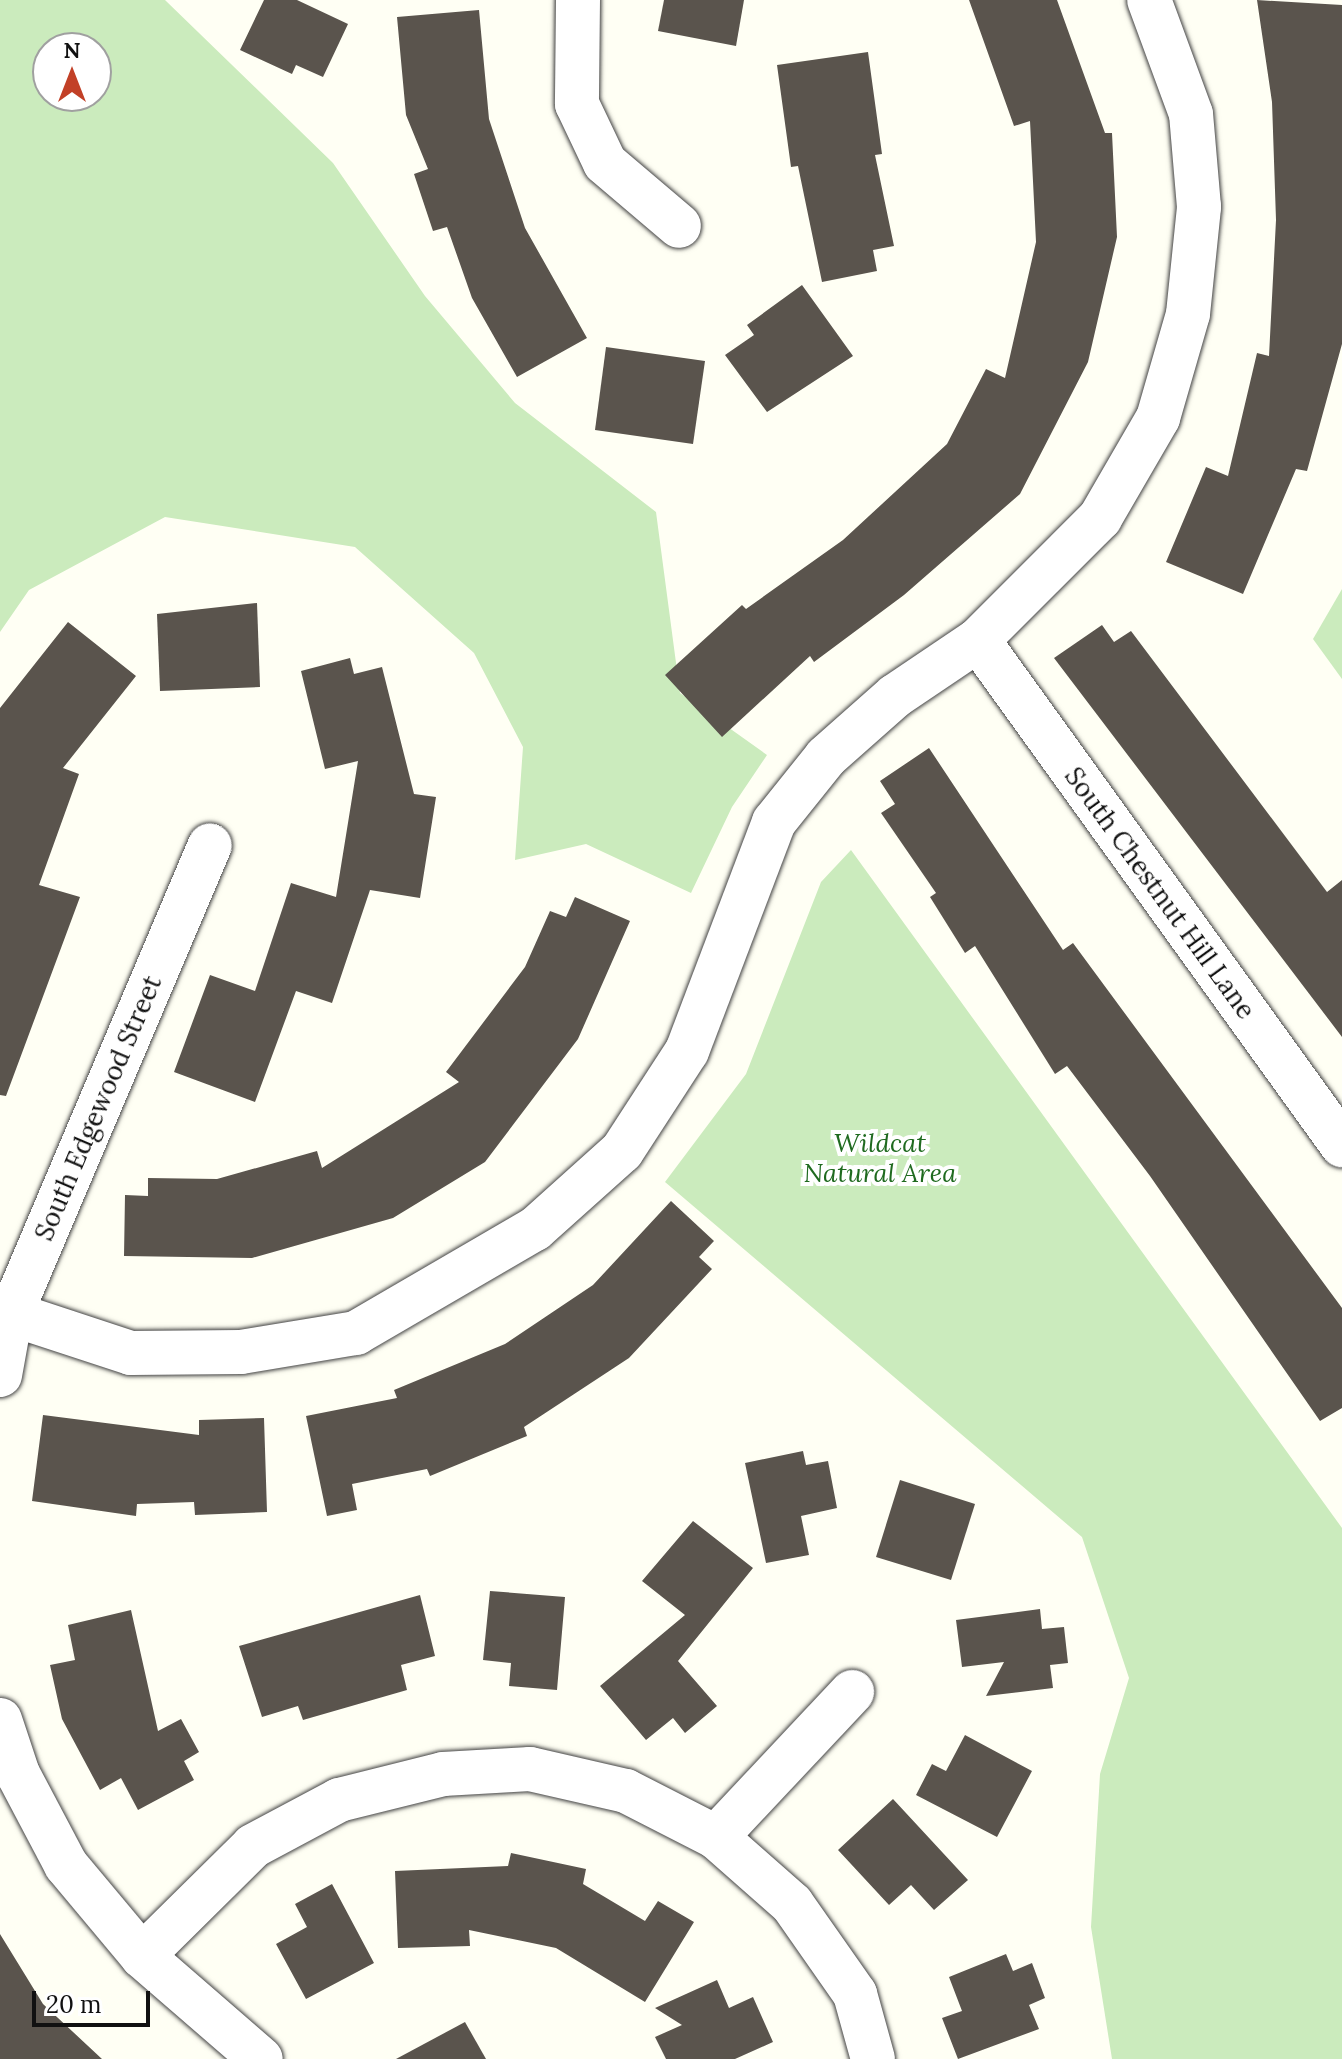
<!DOCTYPE html>
<html>
<head>
<meta charset="utf-8">
<style>
	body { margin:0 }
	#map { position:relative; width:1342px; height:2059px; overflow:hidden; background:#fffff4; font-family:Lora,serif }
	div>[style] { position:absolute }
	.green>* { inset:0; background:#cbebbd }
	.building>* { inset:0; background:#5a544d }
	.roads { filter:drop-shadow(0 0 2px #444) drop-shadow(0 0 2px #444) }
	.minor>* { height:44px; margin:-22px; padding:0 22px; transform-origin:22px; border-radius:22px; background:#fff }
	span { translate:-50% -50%; white-space:nowrap; text-align:center; line-height:1.15; -webkit-text-stroke:8px #fff; paint-order:stroke }
	.street-label { font-size:26px; color:#111 }
	.park-label { font-size:26px; color:#1f6a1f; font-style:italic }
	.north { position:absolute; left:32px; top:32px; width:80px; height:80px; box-sizing:border-box; background:#fff; border:2px solid #a0a0a0; border-radius:50%; rotate:0deg; font-size:22px; font-weight:700; line-height:32px; text-align:center; color:#111 }
	.north::after { content:''; display:block; margin:auto; width:28px; height:36px; background:#c24027; clip-path:polygon(50% 0,100% 100%,50% 72%,0 100%) }
	.scale { position:absolute; left:32px; top:1991px; width:118px; height:36px; box-sizing:border-box; border:4px solid #111; border-top:0; padding-left:10px; font-size:24px; line-height:28px; white-space:nowrap; color:#111; -webkit-text-stroke:6px #fff; paint-order:stroke }
</style>
</head>
<body>
<div id="map">
	<div class="green">
		<i style="clip-path:polygon(evenodd,0 0,165px 0,333px 163px,425px 296px,515px 403px,656px 512px,680px 693px,767px 755px,732px 807px,691px 893px,586px 844px,515px 860px,523px 747px,474px 653px,355px 547px,165px 517px,29px 590px,0 632px,0 0,48px 48px,96px 48px,96px 96px,48px 96px,48px 48px)"></i>
		<i style="clip-path:polygon(1342px 589px,1342px 679px,1313px 639px)"></i>
		<i style="clip-path:polygon(851px 850px,1342px 1528px,1342px 2059px,1112px 2059px,1091px 1927px,1100px 1774px,1129px 1678px,1082px 1537px,665px 1182px,746px 1074px,821px 882px)"></i>
	</div>
	<div class="building">
		<i style="clip-path:polygon(264px 0,297px 0,348px 24px,323px 77px,296px 65px,292px 74px,240px 50px)"></i>
		<i style="clip-path:polygon(664px 0,744px 0,736px 46px,658px 31px)"></i>
		<i style="clip-path:polygon(969px 0,1057px 0,1105px 133px,1112px 133px,1117px 237px,1088px 362px,1020px 494px,904px 595px,814px 662px,810px 656px,722px 737px,665px 675px,742px 605px,746px 609px,843px 540px,947px 444px,986px 369px,1005px 378px,1036px 242px,1030px 121px,1014px 126px)"></i>
		<i style="clip-path:polygon(1257px 0,1342px 5px,1342px 344px,1307px 471px,1296px 469px,1243px 594px,1166px 562px,1206px 467px,1228px 476px,1257px 353px,1269px 356px,1276px 220px,1272px 102px)"></i>
		<i style="clip-path:polygon(479px 10px,489px 119px,525px 228px,587px 338px,517px 377px,472px 298px,447px 227px,433px 231px,414px 174px,428px 169px,406px 115px,397px 17px)"></i>
		<i style="clip-path:polygon(868px 52px,882px 154px,875px 155px,894px 246px,873px 250px,877px 271px,822px 282px,798px 166px,791px 167px,777px 65px)"></i>
		<i style="clip-path:polygon(802px 285px,853px 356px,767px 412px,725px 355px,754px 335px,747px 325px)"></i>
		<i style="clip-path:polygon(606px 347px,705px 361px,693px 444px,595px 430px)"></i>
		<i style="clip-path:polygon(257px 603px,260px 687px,160px 691px,157px 614px)"></i>
		<i style="clip-path:polygon(68px 622px,136px 676px,63px 768px,79px 774px,39px 885px,80px 897px,6px 1096px,0 1095px,0 708px)"></i>
		<i style="clip-path:polygon(1102px 625px,1114px 642px,1131px 631px,1327px 892px,1342px 880px,1342px 1037px,1054px 658px)"></i>
		<i style="clip-path:polygon(350px 658px,354px 674px,382px 667px,414px 794px,436px 797px,420px 898px,370px 890px,332px 1003px,296px 991px,255px 1102px,174px 1072px,210px 975px,255px 991px,291px 883px,336px 897px,358px 761px,325px 769px,301px 671px)"></i>
		<i style="clip-path:polygon(929px 748px,1063px 950px,1073px 943px,1342px 1308px,1342px 1408px,1320px 1421px,1150px 1176px,1067px 1066px,1055px 1074px,975px 946px,965px 953px,930px 897px,936px 893px,881px 813px,895px 804px,880px 781px)"></i>
		<i style="clip-path:polygon(575px 897px,630px 921px,578px 1039px,485px 1162px,393px 1218px,252px 1258px,124px 1256px,125px 1195px,148px 1196px,148px 1178px,217px 1179px,317px 1151px,322px 1168px,459px 1082px,446px 1072px,525px 967px,550px 911px,566px 917px)"></i>
		<i style="clip-path:polygon(671px 1201px,714px 1241px,699px 1257px,712px 1269px,629px 1358px,524px 1427px,527px 1436px,430px 1476px,427px 1469px,352px 1484px,357px 1510px,327px 1516px,306px 1416px,397px 1398px,394px 1390px,505px 1344px,593px 1285px)"></i>
		<i style="clip-path:polygon(43px 1415px,199px 1435px,199px 1420px,264px 1418px,267px 1512px,195px 1515px,194px 1502px,137px 1504px,136px 1516px,32px 1501px)"></i>
		<i style="clip-path:polygon(803px 1451px,806px 1465px,828px 1461px,837px 1508px,801px 1516px,809px 1555px,766px 1563px,745px 1463px)"></i>
		<i style="clip-path:polygon(900px 1480px,975px 1504px,951px 1580px,876px 1557px)"></i>
		<i style="clip-path:polygon(693px 1521px,753px 1568px,678px 1661px,717px 1706px,685px 1733px,673px 1718px,646px 1740px,600px 1686px,685px 1615px,642px 1581px)"></i>
		<i style="clip-path:polygon(490px 1591px,565px 1597px,557px 1690px,509px 1686px,511px 1663px,483px 1660px)"></i>
		<i style="clip-path:polygon(420px 1595px,435px 1656px,401px 1665px,407px 1690px,303px 1720px,298px 1706px,262px 1717px,239px 1646px)"></i>
		<i style="clip-path:polygon(1040px 1609px,1042px 1629px,1064px 1627px,1068px 1663px,1050px 1665px,1053px 1688px,986px 1696px,1004px 1662px,962px 1667px,956px 1620px)"></i>
		<i style="clip-path:polygon(131px 1610px,158px 1731px,181px 1719px,199px 1752px,184px 1761px,194px 1780px,138px 1810px,121px 1778px,100px 1790px,62px 1719px,50px 1665px,75px 1660px,68px 1625px)"></i>
		<i style="clip-path:polygon(965px 1735px,1032px 1771px,997px 1837px,916px 1795px,932px 1764px,946px 1771px)"></i>
		<i style="clip-path:polygon(893px 1799px,968px 1880px,934px 1910px,911px 1885px,889px 1905px,838px 1850px)"></i>
		<i style="clip-path:polygon(511px 1853px,586px 1869px,583px 1884px,645px 1921px,658px 1901px,694px 1922px,645px 2002px,556px 1948px,469px 1930px,470px 1946px,398px 1948px,395px 1871px,508px 1866px)"></i>
		<i style="clip-path:polygon(332px 1884px,374px 1963px,306px 1999px,276px 1944px,307px 1927px,295px 1904px)"></i>
		<i style="clip-path:polygon(0 1934px,43px 2004px,102px 2059px,0 2059px)"></i>
		<i style="clip-path:polygon(1006px 1954px,1013px 1971px,1032px 1963px,1045px 1998px,1029px 2005px,1039px 2029px,958px 2059px,942px 2018px,962px 2011px,949px 1977px)"></i>
		<i style="clip-path:polygon(717px 1980px,729px 2008px,753px 1997px,773px 2042px,735px 2059px,666px 2059px,655px 2037px,682px 2025px,655px 2008px)"></i>
		<i style="clip-path:polygon(465px 2022px,486px 2059px,396px 2059px)"></i>
	</div>
	<div class="roads">
		<div class="minor">
			<i style="left:578px;top:0;width:104px;rotate:90.6deg"></i>
			<i style="left:577px;top:104px;width:65px;rotate:64.6deg"></i>
			<i style="left:605px;top:163px;width:97px;rotate:40.4deg"></i>
			<i style="left:978px;top:640px;width:623px;rotate:54.22deg"></i>
			<i style="left:0;top:1310px;width:138px;rotate:18.2deg"></i>
			<i style="left:131px;top:1353px;width:110px;rotate:-0.5deg"></i>
			<i style="left:241px;top:1352px;width:117px;rotate:-9.4deg"></i>
			<i style="left:356px;top:1333px;width:207px;rotate:-30.2deg"></i>
			<i style="left:535px;top:1229px;width:117px;rotate:-41.9deg"></i>
			<i style="left:622px;top:1151px;width:119px;rotate:-57deg"></i>
			<i style="left:687px;top:1051px;width:245px;rotate:-69.2deg"></i>
			<i style="left:774px;top:822px;width:83px;rotate:-51.3deg"></i>
			<i style="left:826px;top:757px;width:92px;rotate:-41.5deg"></i>
			<i style="left:895px;top:696px;width:100px;rotate:-34deg"></i>
			<i style="left:978px;top:640px;width:173px;rotate:-45deg"></i>
			<i style="left:1100px;top:518px;width:116px;rotate:-59.9deg"></i>
			<i style="left:1158px;top:418px;width:108px;rotate:-73.9deg"></i>
			<i style="left:1188px;top:314px;width:108px;rotate:-84.1deg"></i>
			<i style="left:1199px;top:207px;width:93px;rotate:-94.9deg"></i>
			<i style="left:1191px;top:114px;width:121px;rotate:-110.2deg"></i>
			<i style="left:0;top:1375px;width:62px;rotate:-79.8deg"></i>
			<i style="left:11px;top:1314px;width:509px;rotate:-67.01deg"></i>
			<i style="left:0;top:1720px;width:57px;rotate:71.6deg"></i>
			<i style="left:18px;top:1774px;width:103px;rotate:62.2deg"></i>
			<i style="left:66px;top:1865px;width:119px;rotate:50.1deg"></i>
			<i style="left:142px;top:1956px;width:157px;rotate:40.9deg"></i>
			<i style="left:716px;top:1837px;width:199px;rotate:-46.8deg"></i>
			<i style="left:142px;top:1956px;width:156px;rotate:-44.7deg"></i>
			<i style="left:253px;top:1846px;width:98px;rotate:-28.1deg"></i>
			<i style="left:339px;top:1800px;width:107px;rotate:-14deg"></i>
			<i style="left:443px;top:1774px;width:87px;rotate:-3.3deg"></i>
			<i style="left:530px;top:1769px;width:98px;rotate:12.9deg"></i>
			<i style="left:626px;top:1791px;width:101px;rotate:27.1deg"></i>
			<i style="left:716px;top:1837px;width:101px;rotate:41.4deg"></i>
			<i style="left:792px;top:1904px;width:110px;rotate:55deg"></i>
			<i style="left:855px;top:1994px;width:67px;rotate:74.5deg"></i>
		</div>
	</div>
	<div class="street-label">
		<span style="left:1160px;top:893px;rotate:54deg">South Chestnut Hill Lane</span>
		<span style="left:98px;top:1108px;rotate:-67deg">South Edgewood Street</span>
	</div>
	<div class="park-label">
		<span style="left:880px;top:1158px">Wildcat<br>Natural Area</span>
	</div>
	<div class="north">N</div>
	<div class="scale">20 m</div>
</div>
</body>
</html>
